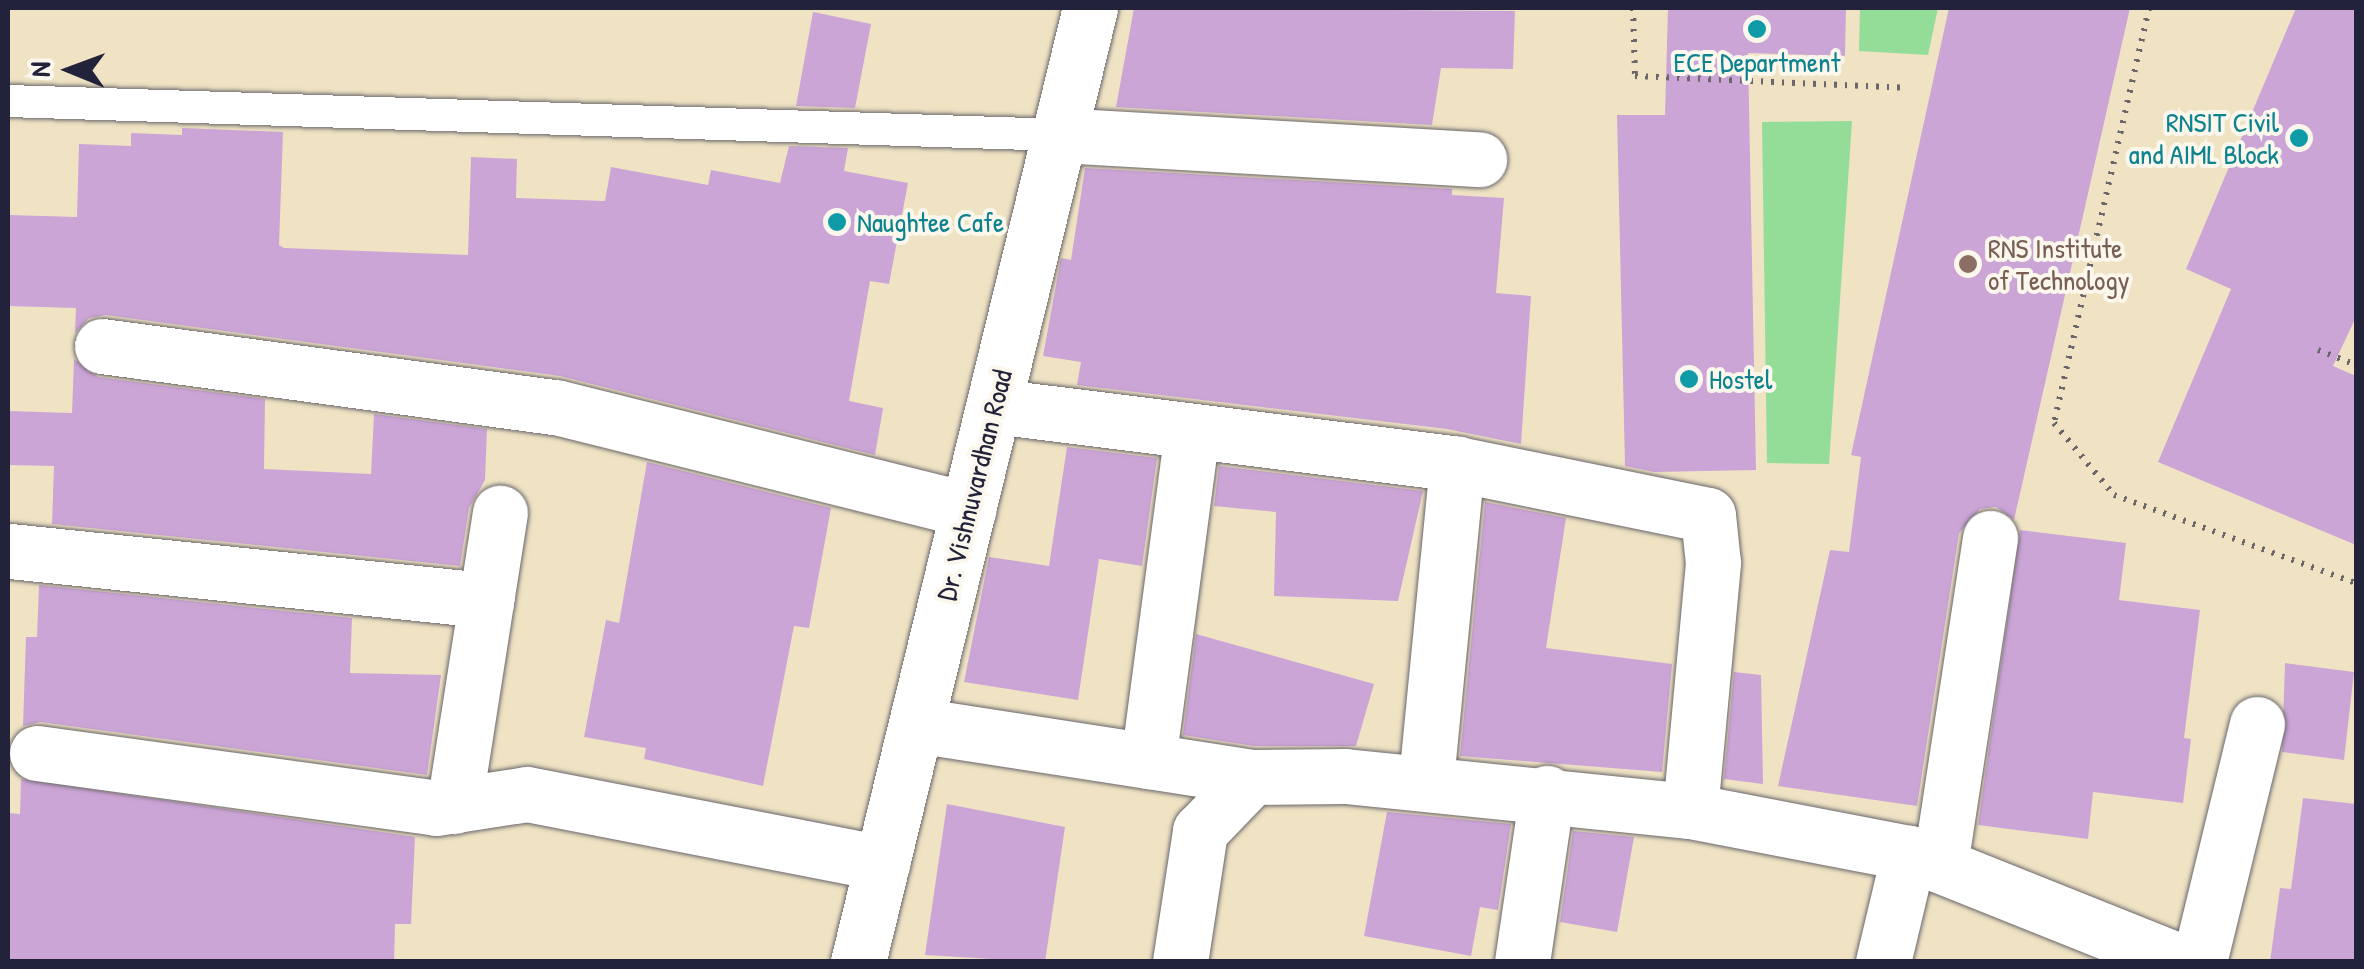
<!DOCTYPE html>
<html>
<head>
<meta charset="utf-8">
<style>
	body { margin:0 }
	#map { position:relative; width:2364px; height:969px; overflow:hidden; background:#efe3c4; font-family:"Patrick Hand",sans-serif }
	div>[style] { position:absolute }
	.green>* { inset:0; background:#94dd98 }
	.building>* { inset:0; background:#cca5d7 }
	.path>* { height:6px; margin-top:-3px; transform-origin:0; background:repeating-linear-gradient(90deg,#6a666b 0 2.5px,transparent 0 10.5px) }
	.roads { filter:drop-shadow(0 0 2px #6a666b) drop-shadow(0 0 2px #6a666b) }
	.service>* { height:32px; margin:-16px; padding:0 16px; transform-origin:16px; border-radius:16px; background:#fff }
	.minor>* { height:55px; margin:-27.5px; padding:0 27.5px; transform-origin:27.5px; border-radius:27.5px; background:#fff }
	.secondary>* { height:55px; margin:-27.5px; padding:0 27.5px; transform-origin:27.5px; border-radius:27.5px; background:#fff }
	.dots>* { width:28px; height:28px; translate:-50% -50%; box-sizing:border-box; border:5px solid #fbf7ec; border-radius:50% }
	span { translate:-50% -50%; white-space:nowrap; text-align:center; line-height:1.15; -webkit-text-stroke:8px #fbf7ec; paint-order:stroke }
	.culture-label { font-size:28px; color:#0d838f }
	.right { translate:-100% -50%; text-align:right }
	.left { translate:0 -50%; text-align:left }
	.education-label { font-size:28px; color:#785e54 }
	.street-label { font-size:28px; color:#22223b }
	.frame { position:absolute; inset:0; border:10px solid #22223b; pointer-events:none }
	.north { position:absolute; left:20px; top:20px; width:100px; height:100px; -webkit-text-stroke:8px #fbf7ec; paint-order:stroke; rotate:271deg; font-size:28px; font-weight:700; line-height:40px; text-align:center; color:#22223b }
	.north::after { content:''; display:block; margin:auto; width:35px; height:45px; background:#22223b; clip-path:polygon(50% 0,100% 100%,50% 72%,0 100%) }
</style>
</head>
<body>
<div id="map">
	<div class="green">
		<i style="clip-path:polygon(1860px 8px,1938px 8px,1928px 55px,1859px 51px)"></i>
		<i style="clip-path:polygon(1852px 121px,1829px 464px,1767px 463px,1762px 122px)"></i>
	</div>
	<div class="building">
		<i style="clip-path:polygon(1134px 8px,1515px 11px,1513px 69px,1441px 68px,1432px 125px,1116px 107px)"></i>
		<i style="clip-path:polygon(1668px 8px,1846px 8px,1845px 56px,1748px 53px,1756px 470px,1654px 472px,1625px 466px,1617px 115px,1665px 115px)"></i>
		<i style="clip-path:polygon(1949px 8px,2130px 8px,2014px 520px,1996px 507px,1980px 509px,1959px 533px,1917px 806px,1778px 786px,1830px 550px,1849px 552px,1861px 457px,1851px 455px)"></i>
		<i style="clip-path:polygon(2296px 8px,2356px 8px,2356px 317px,2333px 366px,2356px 376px,2356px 545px,2158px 462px,2231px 289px,2186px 269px)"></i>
		<i style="clip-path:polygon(813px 12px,871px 24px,855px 108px,796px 106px)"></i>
		<i style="clip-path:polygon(182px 128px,283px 132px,279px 245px,284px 248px,468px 255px,471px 157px,517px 159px,516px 198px,605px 201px,611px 167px,708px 185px,711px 170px,780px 183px,789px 146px,848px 148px,844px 171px,908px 183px,889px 284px,870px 281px,849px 401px,883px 408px,875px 455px,560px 376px,106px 315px,89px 318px,75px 333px,76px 308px,8px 306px,9px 215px,77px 217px,79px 144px,131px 146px,131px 133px,182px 135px)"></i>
		<i style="clip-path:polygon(1085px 168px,1452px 189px,1452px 195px,1504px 198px,1496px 293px,1531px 296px,1521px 444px,1447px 429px,1077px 385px,1081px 362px,1043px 356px,1061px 258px,1071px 260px)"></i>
		<i style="clip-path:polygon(74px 359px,98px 377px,265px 399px,264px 469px,371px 474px,374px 414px,487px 429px,485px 480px,469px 508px,460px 566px,52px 524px,54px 466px,8px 465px,8px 411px,72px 413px)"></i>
		<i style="clip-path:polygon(1067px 447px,1157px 458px,1142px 566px,1099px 559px,1078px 700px,964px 682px,989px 557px,1049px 566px)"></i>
		<i style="clip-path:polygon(647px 462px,831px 508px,809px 628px,794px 626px,763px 786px,644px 759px,646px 748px,584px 737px,606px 620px,619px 623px)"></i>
		<i style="clip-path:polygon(1219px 466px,1423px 491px,1398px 601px,1274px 596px,1276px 512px,1214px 506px)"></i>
		<i style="clip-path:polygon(1485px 502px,1566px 518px,1546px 648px,1672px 664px,1662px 772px,1460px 756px)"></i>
		<i style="clip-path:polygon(2020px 530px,2126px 543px,2119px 600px,2200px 610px,2184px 738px,2191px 739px,2183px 803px,2093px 792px,2088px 839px,1978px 825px)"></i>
		<i style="clip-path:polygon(39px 585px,352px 618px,350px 673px,441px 675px,427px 775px,41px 722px,23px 726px,26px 637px,37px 637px)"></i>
		<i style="clip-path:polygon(1196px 634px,1374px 684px,1356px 746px,1254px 746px,1183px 735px)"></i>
		<i style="clip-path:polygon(2285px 663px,2354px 672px,2344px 760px,2282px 752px)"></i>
		<i style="clip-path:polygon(1734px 672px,1761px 675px,1763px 784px,1724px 779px)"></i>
		<i style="clip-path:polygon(21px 779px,415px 837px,411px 924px,395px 924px,394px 962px,8px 962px,8px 813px,20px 814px)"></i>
		<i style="clip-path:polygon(2303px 798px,2356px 804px,2356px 962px,2270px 962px,2280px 888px,2291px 889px)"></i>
		<i style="clip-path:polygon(947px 804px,1065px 827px,1045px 962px,925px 955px)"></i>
		<i style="clip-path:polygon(1387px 812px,1511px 824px,1498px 910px,1480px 907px,1471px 956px,1364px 936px)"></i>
		<i style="clip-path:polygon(1573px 831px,1634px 837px,1617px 932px,1560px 922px)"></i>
	</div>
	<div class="path">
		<i style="left:1633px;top:8px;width:68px;rotate:88.3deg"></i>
		<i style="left:1635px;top:76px;width:271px;rotate:2.5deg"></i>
		<i style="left:2149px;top:8px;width:426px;rotate:102.9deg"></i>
		<i style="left:2054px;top:423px;width:94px;rotate:50.2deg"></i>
		<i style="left:2114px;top:495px;width:258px;rotate:20deg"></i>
		<i style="left:2318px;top:350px;width:41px;rotate:21.5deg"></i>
	</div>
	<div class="roads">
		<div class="service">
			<i style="left:8px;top:101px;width:1051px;rotate:1.85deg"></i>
		</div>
		<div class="minor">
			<i style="left:1058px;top:135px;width:422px;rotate:3.3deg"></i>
			<i style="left:102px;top:346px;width:458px;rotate:7.7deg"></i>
			<i style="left:556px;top:407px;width:425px;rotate:14deg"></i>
			<i style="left:994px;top:406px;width:467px;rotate:7.1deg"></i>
			<i style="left:1457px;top:464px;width:256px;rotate:11.5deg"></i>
			<i style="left:1708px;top:515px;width:48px;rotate:84.1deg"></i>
			<i style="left:1713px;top:563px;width:249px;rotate:95.3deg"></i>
			<i style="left:10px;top:551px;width:479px;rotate:5.9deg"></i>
			<i style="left:916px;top:725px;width:340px;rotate:8.8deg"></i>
			<i style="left:37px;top:753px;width:403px;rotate:7.8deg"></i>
			<i style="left:436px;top:808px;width:92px;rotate:-8.7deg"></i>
			<i style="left:527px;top:794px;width:362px;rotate:11deg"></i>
			<i style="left:1148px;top:761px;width:333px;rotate:-82.4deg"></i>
			<i style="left:1426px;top:780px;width:318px;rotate:-84.4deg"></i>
			<i style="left:454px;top:806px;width:297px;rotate:-81.1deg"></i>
			<i style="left:1909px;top:853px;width:293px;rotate:21.8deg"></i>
			<i style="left:1940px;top:865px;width:331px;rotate:-81.3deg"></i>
			<i style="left:1180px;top:962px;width:133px;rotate:-81.3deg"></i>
			<i style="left:1200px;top:831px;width:75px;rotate:-46.1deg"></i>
			<i style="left:1252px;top:777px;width:93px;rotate:-0.6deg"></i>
			<i style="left:1345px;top:776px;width:347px;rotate:5.8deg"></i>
			<i style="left:1690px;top:811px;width:223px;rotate:10.9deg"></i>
			<i style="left:1909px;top:853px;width:112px;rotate:103.4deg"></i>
			<i style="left:1522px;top:962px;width:171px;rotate:-81.6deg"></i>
			<i style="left:2199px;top:962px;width:245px;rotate:-76.3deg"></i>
		</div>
		<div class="secondary">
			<i style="left:858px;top:962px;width:982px;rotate:-76.33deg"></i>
		</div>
	</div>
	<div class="dots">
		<i style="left:1757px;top:29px;background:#0f9aa8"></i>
		<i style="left:2299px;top:138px;background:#0f9aa8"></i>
		<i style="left:837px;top:222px;background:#0f9aa8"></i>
		<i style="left:1968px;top:264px;background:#8d6e63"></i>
		<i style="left:1689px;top:379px;background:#0f9aa8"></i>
	</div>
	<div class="culture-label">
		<span style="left:1757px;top:62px">ECE Department</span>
		<span class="right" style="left:2279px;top:138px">RNSIT Civil<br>and AIML Block</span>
		<span class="left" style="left:857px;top:222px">Naughtee Cafe</span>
		<span class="left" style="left:1709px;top:379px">Hostel</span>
	</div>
	<div class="education-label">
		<span class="left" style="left:1988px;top:264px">RNS Institute<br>of Technology</span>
	</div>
	<div class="street-label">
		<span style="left:974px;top:485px;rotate:-76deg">Dr. Vishnuvardhan Road</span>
	</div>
	<div class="frame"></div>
	<div class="north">N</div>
</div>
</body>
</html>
